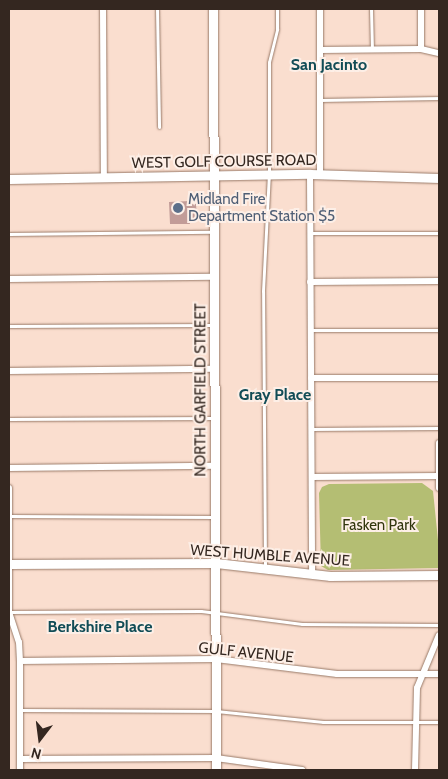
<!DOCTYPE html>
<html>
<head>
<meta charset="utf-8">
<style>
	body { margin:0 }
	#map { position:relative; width:448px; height:779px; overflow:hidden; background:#fadecf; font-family:Cabin,sans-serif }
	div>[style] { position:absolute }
	.green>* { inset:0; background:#b4be73 }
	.building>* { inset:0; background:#c29c98 }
	.roads { filter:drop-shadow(0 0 1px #997a68) drop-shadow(0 0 1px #997a68) }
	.lane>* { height:3px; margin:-1.5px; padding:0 1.5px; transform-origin:1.5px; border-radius:1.5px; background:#fff }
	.street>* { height:6px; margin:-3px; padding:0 3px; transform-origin:3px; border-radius:3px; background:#fff }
	.secondary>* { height:9px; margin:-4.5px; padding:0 4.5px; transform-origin:4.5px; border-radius:4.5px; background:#fff }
	.dots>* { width:14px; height:14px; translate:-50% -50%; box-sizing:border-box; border:2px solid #fdefe7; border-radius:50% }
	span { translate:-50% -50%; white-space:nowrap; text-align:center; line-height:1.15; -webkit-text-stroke:4px #fdefe7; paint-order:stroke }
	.street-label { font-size:15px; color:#342720 }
	.service-label { font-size:15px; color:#4e5e75 }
	.left { translate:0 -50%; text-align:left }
	.park-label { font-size:15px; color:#31360d }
	.neighbourhood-label { font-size:16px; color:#114c56; font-weight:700 }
	.frame { position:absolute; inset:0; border:10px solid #342720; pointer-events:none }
	.north { position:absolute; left:15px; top:714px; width:50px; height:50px; -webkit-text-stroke:4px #fdefe7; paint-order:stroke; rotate:195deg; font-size:14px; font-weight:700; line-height:20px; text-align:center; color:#342720 }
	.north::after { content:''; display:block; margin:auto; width:18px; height:22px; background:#342720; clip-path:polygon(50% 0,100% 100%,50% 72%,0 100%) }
</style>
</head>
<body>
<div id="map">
	<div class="green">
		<i style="clip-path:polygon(422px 483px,433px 491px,439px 550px,438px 568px,328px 570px,321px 566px,319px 493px,322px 487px,329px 484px)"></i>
	</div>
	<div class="building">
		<i style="clip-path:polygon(190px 201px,190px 204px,196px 204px,197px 219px,189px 219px,190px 224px,170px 224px,169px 202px)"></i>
	</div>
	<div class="roads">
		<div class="lane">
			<i style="left:157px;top:9px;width:118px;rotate:89deg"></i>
			<i style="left:371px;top:9px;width:40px;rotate:88.6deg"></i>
			<i style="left:321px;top:100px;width:118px;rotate:-1deg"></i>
			<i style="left:311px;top:233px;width:128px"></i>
			<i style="left:9px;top:234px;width:204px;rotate:-0.6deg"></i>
			<i style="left:9px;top:326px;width:204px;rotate:-0.3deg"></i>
			<i style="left:311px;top:330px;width:128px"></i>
			<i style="left:9px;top:419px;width:205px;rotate:-0.3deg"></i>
			<i style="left:312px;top:429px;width:127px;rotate:-0.5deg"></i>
			<i style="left:9px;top:516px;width:206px;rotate:0.3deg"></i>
			<i style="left:265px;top:566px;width:275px;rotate:-90.4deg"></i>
			<i style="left:263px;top:291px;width:117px;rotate:-87.1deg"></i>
			<i style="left:269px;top:174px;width:112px;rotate:-90deg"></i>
			<i style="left:269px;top:62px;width:34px;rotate:-76deg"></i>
			<i style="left:277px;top:29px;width:20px;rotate:-90deg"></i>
			<i style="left:9px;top:612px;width:192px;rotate:-0.3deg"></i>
			<i style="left:201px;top:611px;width:102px;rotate:7.3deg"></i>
			<i style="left:302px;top:624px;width:137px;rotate:0.4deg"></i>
			<i style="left:21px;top:710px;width:195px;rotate:0.3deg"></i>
			<i style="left:216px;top:711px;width:108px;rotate:5.9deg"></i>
			<i style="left:323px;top:722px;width:116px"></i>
		</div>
		<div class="street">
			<i style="left:103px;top:9px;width:168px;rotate:89.7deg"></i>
			<i style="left:320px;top:9px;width:165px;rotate:90deg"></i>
			<i style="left:421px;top:49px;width:40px;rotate:-90deg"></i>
			<i style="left:320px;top:50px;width:101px;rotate:-0.6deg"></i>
			<i style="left:421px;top:49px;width:18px;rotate:13deg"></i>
			<i style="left:310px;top:174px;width:400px;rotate:89.7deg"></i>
			<i style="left:9px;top:279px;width:205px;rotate:-0.6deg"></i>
			<i style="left:310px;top:282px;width:129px;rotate:-0.4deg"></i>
			<i style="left:9px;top:371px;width:205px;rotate:-0.6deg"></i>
			<i style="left:311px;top:378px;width:128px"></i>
			<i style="left:439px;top:443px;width:45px;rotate:90deg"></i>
			<i style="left:9px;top:468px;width:206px;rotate:-0.6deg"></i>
			<i style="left:312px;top:477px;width:127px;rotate:-0.5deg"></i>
			<i style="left:9px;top:488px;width:124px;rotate:90deg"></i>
			<i style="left:9px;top:612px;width:32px;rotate:72deg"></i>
			<i style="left:19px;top:642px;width:19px;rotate:87deg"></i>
			<i style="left:20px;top:661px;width:109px;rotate:90deg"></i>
			<i style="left:20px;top:661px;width:196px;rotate:-0.6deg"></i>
			<i style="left:216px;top:659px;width:122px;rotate:7.1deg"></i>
			<i style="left:337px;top:674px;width:102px"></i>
			<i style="left:20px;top:759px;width:196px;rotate:-0.3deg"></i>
			<i style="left:216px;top:758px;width:87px;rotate:7.9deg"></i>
			<i style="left:415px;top:770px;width:82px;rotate:-88.6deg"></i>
			<i style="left:417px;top:688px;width:57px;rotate:-67.5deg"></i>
		</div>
		<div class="secondary">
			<i style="left:213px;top:9px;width:761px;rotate:89.77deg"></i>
			<i style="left:9px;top:179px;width:301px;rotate:-1deg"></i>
			<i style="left:310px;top:174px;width:129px;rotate:1.8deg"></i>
			<i style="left:9px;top:564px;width:207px;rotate:-0.3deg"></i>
			<i style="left:216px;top:563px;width:115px;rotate:6.5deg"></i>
			<i style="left:330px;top:576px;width:109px;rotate:-0.5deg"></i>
		</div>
	</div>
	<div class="dots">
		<i style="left:178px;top:208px;background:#5c6f8a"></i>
	</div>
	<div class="street-label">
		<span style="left:224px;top:162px;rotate:-1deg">WEST GOLF COURSE ROAD</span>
		<span style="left:201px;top:390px;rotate:-90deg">NORTH GARFIELD STREET</span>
		<span style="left:270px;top:556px;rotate:4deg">WEST HUMBLE AVENUE</span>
		<span style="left:246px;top:653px;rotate:6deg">GULF AVENUE</span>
	</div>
	<div class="service-label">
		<span class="left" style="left:188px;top:208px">Midland Fire<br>Department Station $5</span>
	</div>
	<div class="park-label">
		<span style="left:379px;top:526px">Fasken Park</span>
	</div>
	<div class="neighbourhood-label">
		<span style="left:329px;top:65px">San Jacinto</span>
		<span style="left:275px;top:395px">Gray Place</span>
		<span style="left:100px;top:627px">Berkshire Place</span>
	</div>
	<div class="frame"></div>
	<div class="north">N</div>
</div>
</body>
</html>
